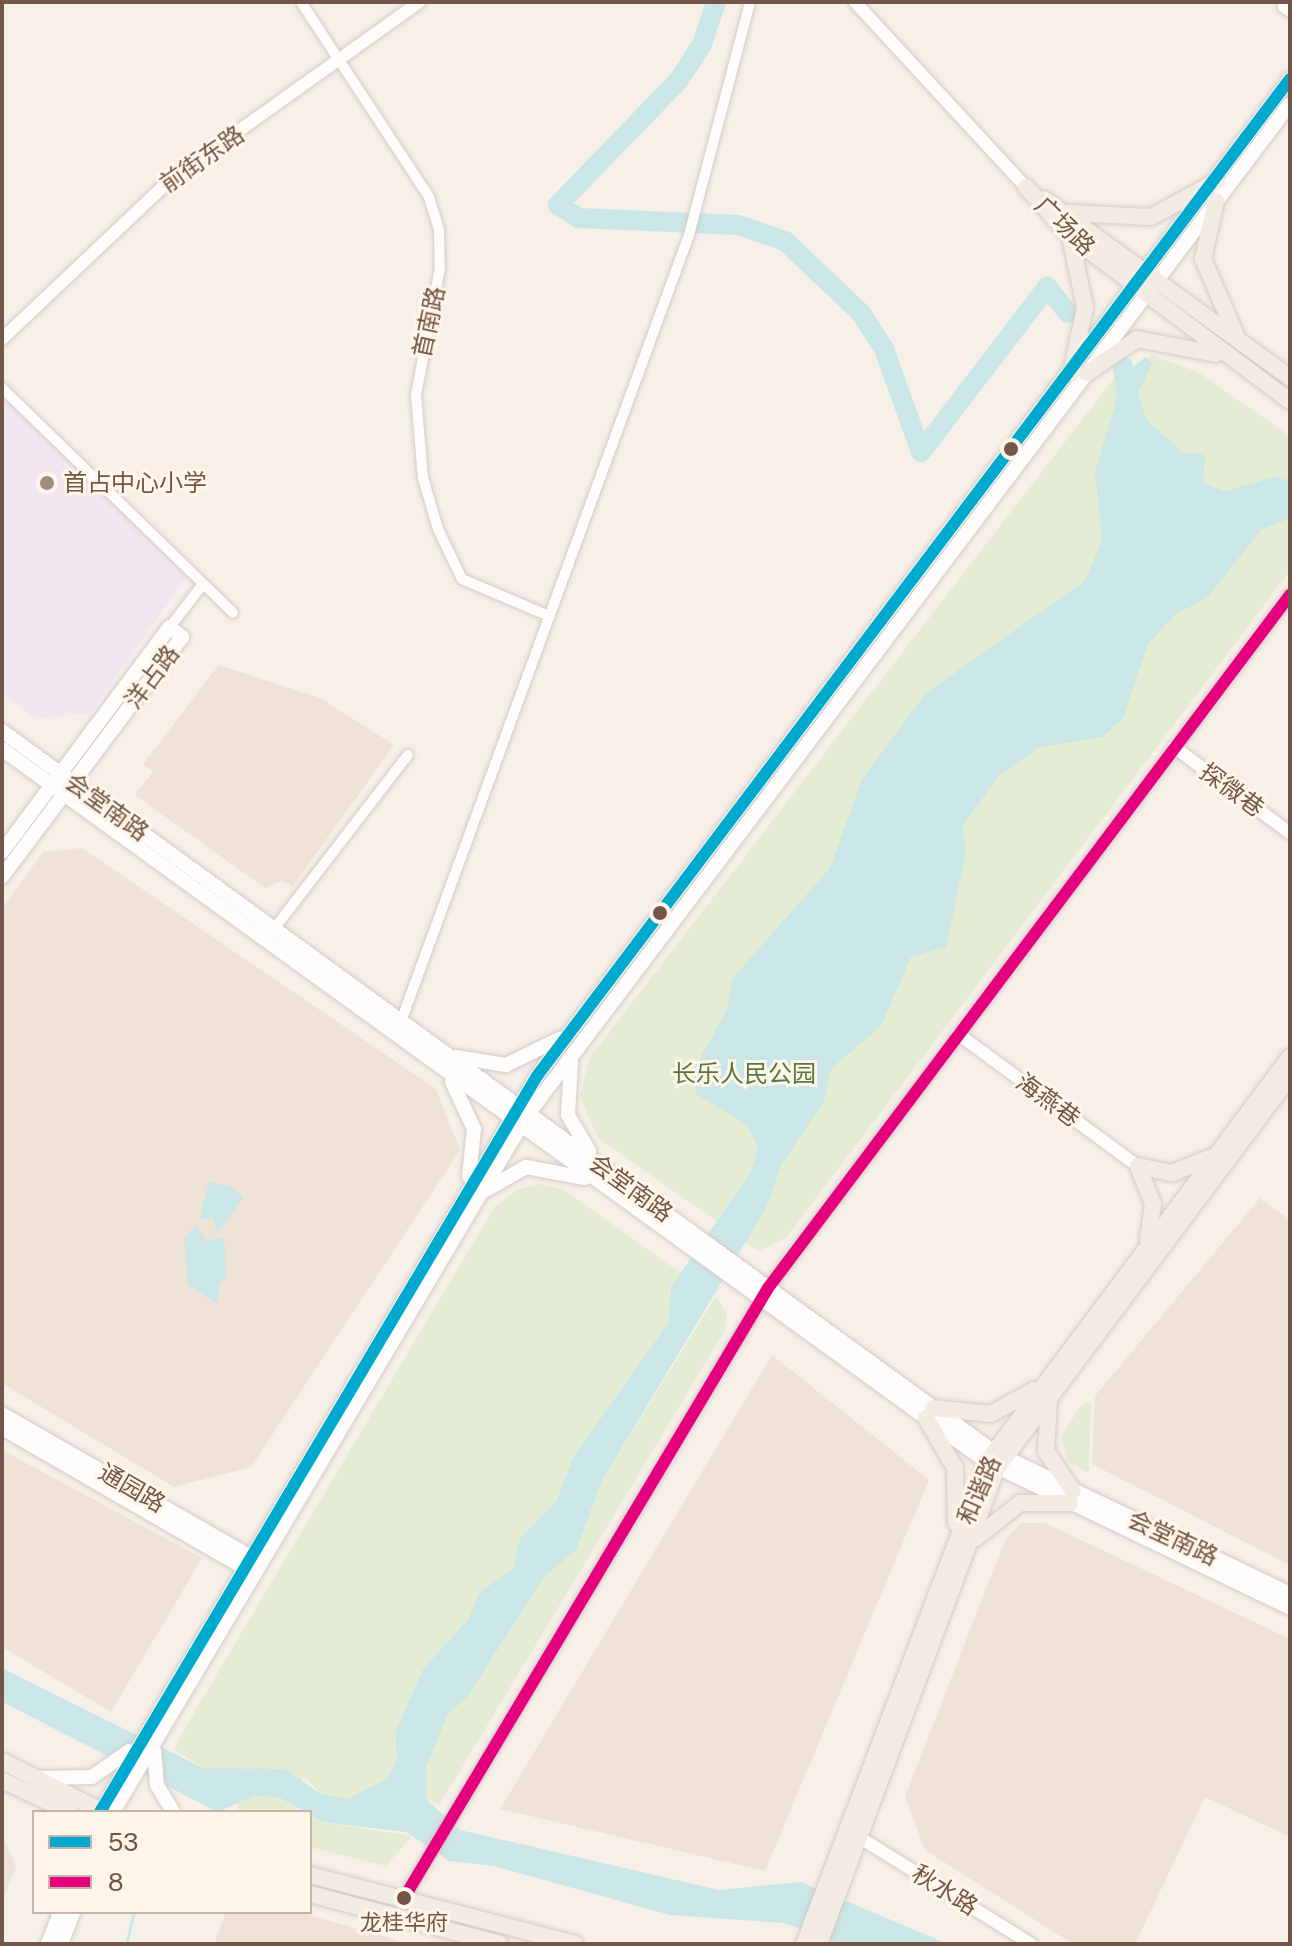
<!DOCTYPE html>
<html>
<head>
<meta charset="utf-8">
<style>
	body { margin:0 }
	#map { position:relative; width:1292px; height:1946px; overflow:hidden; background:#f6f0e9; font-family:"Public Sans","Noto Sans SC",sans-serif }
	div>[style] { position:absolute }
	.residential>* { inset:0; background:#efe2d6 }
	.education>* { inset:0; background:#f2e7f1 }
	.green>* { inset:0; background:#e4ecd4 }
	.water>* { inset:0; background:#cbe6e6 }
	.stream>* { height:3px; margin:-1.5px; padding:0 1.5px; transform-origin:1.5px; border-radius:1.5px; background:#cbe6e6 }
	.river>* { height:20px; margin:-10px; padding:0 10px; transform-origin:10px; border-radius:10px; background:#cbe6e6 }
	.roads { filter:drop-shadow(0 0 2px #d4cbc6) drop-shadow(0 0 2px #d4cbc6) }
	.minor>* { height:10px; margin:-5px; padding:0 5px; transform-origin:5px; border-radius:5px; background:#fefdfc }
	.tertiary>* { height:12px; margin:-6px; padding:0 6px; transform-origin:6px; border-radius:6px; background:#fefdfc }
	.secondary>* { height:14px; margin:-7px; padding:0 7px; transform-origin:7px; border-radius:7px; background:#fefdfc }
	.primary>* { height:16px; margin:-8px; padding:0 8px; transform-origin:8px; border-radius:8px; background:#f2ece4 }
	.bus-1>* { height:12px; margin:-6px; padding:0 6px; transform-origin:6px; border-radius:6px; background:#00a9ce }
	.bus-2>* { height:12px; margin:-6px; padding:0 6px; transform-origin:6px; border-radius:6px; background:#e5007d }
	.dots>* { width:22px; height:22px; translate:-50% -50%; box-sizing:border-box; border:4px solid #fff5e9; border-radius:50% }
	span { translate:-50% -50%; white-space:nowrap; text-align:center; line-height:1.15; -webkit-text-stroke:6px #fff5e9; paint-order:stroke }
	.bus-label { font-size:22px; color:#745549 }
	.street-label { font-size:24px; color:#745549 }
	.poi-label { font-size:24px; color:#745549 }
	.left { translate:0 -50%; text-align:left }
	.park-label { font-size:24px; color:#567942 }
	.frame { position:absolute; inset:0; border:4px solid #745549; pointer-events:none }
	.legend { position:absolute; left:32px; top:1810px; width:280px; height:104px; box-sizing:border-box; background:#fff5e9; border:2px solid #c7b5a9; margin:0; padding:10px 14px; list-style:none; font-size:24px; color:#745549 }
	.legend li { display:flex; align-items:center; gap:16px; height:40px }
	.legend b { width:40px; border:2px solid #c7b5a9 }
</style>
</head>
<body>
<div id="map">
	<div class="residential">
		<i style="clip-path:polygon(219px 665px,320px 698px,394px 745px,293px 886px,281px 881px,265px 888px,135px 795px,153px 772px,143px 764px)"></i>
		<i style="clip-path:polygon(82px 848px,436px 1089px,460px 1150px,251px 1467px,174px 1487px,2px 1383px,2px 909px,43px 852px)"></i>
		<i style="clip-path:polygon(1260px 1198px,1290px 1220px,1290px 1565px,1092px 1464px,1095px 1396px)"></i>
		<i style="clip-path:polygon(772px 1355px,929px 1480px,765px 1871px,500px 1809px)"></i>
		<i style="clip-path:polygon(2px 1450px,202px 1558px,111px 1712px,2px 1647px)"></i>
		<i style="clip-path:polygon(1021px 1523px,1045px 1523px,1290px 1639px,1290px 1837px,1205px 1797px,1135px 1944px,1073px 1944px,925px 1850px,905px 1797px,1005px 1540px)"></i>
		<i style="clip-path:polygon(2px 1833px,16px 1867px,2px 1902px)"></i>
		<i style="clip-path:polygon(226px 1912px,298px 1912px,411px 1944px,214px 1944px)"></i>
	</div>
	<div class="education">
		<i style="clip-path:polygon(2px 397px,188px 575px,90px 713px,36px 719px,2px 694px)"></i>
	</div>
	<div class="green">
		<i style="clip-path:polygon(1152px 355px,1198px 372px,1290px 436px,1290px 571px,786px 1238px,759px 1251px,598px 1138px,580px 1097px,590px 1057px,1115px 377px)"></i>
		<i style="clip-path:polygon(539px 1184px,563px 1189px,684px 1275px,671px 1287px,668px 1323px,574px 1456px,556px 1502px,520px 1538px,513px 1568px,479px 1593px,469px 1618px,423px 1669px,395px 1733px,397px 1760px,386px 1779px,347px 1799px,321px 1794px,305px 1777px,278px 1797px,302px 1812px,238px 1812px,242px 1769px,203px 1768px,175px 1750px,179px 1738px,494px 1208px,516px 1190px)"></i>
		<i style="clip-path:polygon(716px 1296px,727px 1315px,724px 1332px,440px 1804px,426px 1799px,426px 1769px,448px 1713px,467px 1697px,545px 1576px,576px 1550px,602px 1481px)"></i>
		<i style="clip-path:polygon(1091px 1402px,1091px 1405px,1089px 1473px,1068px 1462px,1061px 1436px,1082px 1404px)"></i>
		<i style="clip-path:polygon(310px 1816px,322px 1822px,412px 1836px,386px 1866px,310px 1847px)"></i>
	</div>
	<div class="water">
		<i style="clip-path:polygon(1145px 357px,1152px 364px,1138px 393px,1146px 419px,1182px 452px,1205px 455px,1203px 483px,1225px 491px,1275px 477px,1290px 481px,1290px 518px,1261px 530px,1207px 598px,1176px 614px,1148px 644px,1123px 718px,1103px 737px,1039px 747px,999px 776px,962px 826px,966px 853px,946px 947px,911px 957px,881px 1026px,832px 1068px,823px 1103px,781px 1165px,766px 1208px,602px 1481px,576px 1550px,545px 1576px,467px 1697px,448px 1714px,426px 1768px,426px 1799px,460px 1830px,719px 1890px,801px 1882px,948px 1944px,839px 1944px,784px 1923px,670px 1915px,494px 1866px,449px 1861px,406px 1832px,322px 1822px,278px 1797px,253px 1796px,218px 1812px,2px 1702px,2px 1668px,203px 1768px,285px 1769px,321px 1794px,347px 1799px,386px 1779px,397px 1760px,395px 1733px,423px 1669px,469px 1618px,479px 1593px,513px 1568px,520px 1538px,556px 1502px,574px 1456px,668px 1323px,671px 1287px,750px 1174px,758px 1149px,747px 1125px,696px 1094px,693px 1071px,727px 1010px,732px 979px,830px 868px,862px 779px,926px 693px,1085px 581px,1102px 540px,1095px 471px,1124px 376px)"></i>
		<i style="clip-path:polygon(209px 1182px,231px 1186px,243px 1198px,217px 1234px,214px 1218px,199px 1219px)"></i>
		<i style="clip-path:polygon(196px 1224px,206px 1241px,224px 1237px,226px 1281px,220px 1281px,217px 1304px,188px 1285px,184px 1239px)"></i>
	</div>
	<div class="stream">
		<i style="left:126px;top:1944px;width:33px;rotate:-76deg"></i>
	</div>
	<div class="river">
		<i style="left:716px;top:2px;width:44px;rotate:108.4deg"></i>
		<i style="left:702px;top:44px;width:43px;rotate:122.6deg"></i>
		<i style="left:679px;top:80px;width:174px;rotate:134.1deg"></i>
		<i style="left:558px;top:205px;width:25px;rotate:32deg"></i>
		<i style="left:579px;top:218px;width:159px;rotate:2.5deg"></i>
		<i style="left:738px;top:225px;width:50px;rotate:18.8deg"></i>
		<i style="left:785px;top:241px;width:105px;rotate:43.5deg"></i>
		<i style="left:861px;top:313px;width:43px;rotate:57.4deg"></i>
		<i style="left:884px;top:349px;width:109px;rotate:70.2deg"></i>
		<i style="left:921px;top:452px;width:208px;rotate:-52.6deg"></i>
		<i style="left:1047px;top:287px;width:33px;rotate:51deg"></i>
		<i style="left:1123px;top:367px;width:35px;rotate:83deg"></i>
	</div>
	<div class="roads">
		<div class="minor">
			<i style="left:301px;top:2px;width:233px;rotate:56.7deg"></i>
			<i style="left:429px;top:197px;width:34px;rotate:73deg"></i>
			<i style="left:439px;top:229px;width:39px;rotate:89deg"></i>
			<i style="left:440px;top:268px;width:129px;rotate:100.7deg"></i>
			<i style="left:416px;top:395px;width:83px;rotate:85.2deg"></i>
			<i style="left:423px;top:478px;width:53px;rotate:73.6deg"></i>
			<i style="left:438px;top:529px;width:55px;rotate:64.4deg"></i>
			<i style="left:462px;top:579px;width:95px;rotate:23deg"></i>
			<i style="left:1289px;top:2px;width:8px;rotate:140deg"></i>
			<i style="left:1283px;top:7px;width:9px;rotate:36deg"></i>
			<i style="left:2px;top:388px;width:322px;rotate:44.2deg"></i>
			<i style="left:170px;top:627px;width:54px;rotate:-52.5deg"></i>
			<i style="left:270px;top:934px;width:226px;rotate:-52.4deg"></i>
			<i style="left:400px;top:1024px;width:840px;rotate:-69.88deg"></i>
			<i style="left:689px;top:235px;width:241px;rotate:-75.3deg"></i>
		</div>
		<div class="tertiary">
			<i style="left:855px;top:2px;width:252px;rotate:47.3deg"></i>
			<i style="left:2px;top:339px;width:231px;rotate:-43.4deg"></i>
			<i style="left:170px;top:180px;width:307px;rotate:-35.5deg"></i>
			<i style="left:1174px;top:747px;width:144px;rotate:36.6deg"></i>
			<i style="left:958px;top:1034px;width:223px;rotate:36.3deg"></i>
			<i style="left:859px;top:1837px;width:203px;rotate:31.9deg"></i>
			<i style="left:404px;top:1898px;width:710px;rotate:-59.17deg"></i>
			<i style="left:768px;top:1288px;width:868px;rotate:-53.01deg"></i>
		</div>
		<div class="secondary">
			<i style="left:2px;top:731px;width:1226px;rotate:36.01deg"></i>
			<i style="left:994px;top:1452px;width:328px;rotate:25.6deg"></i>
			<i style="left:2px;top:749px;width:1216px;rotate:35.9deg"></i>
			<i style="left:987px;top:1462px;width:336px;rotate:25.7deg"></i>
			<i style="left:2px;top:852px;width:281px;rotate:-53.3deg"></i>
			<i style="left:170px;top:627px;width:16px;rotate:40deg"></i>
			<i style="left:182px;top:637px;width:300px;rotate:126.9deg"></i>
			<i style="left:456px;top:1057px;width:51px;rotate:9.1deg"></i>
			<i style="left:506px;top:1065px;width:59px;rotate:-26.1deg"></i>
			<i style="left:571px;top:1063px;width:52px;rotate:93.3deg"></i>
			<i style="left:568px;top:1115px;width:42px;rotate:59.7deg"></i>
			<i style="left:452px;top:1082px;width:52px;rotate:64.9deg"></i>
			<i style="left:474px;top:1129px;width:47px;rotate:96.1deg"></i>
			<i style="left:486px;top:1190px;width:46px;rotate:-29.9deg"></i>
			<i style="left:526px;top:1167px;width:60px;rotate:10.6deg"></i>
			<i style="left:2px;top:1414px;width:295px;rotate:29.9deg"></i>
			<i style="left:2px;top:1428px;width:288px;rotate:30deg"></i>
			<i style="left:154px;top:1750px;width:35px;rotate:85deg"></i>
			<i style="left:157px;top:1785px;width:31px;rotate:59deg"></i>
			<i style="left:36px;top:1778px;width:56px;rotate:-1deg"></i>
			<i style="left:92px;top:1777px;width:45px;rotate:-35.1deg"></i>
			<i style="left:100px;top:1812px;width:856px;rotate:-59.3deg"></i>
			<i style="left:537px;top:1076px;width:1249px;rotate:-52.94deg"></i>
			<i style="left:113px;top:1812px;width:812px;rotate:-59.27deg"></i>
			<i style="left:528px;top:1114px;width:1265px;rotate:-52.97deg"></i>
			<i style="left:48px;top:1944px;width:34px;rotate:-69deg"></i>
			<i style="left:61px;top:1944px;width:34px;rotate:-69deg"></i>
		</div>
		<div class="primary">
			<i style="left:1026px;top:187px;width:66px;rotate:48.1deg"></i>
			<i style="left:1070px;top:236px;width:275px;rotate:36.9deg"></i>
			<i style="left:1044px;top:199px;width:304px;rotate:36deg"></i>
			<i style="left:1216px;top:201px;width:59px;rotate:102.6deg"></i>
			<i style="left:1203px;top:259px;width:81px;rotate:66.6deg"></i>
			<i style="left:1069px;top:213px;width:82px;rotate:2.8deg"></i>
			<i style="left:1151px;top:217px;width:75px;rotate:-28.6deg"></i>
			<i style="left:1070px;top:236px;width:73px;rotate:78.1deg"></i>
			<i style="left:1085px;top:307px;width:68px;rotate:101.8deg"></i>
			<i style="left:1087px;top:373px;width:60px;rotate:-34.2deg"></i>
			<i style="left:1137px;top:339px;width:80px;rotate:10.8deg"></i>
			<i style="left:1138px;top:1166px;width:41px;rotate:68.5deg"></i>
			<i style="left:1153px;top:1204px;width:36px;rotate:98deg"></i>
			<i style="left:1138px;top:1166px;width:35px;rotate:12deg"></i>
			<i style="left:1172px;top:1173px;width:43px;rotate:-21.8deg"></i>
			<i style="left:1049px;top:1402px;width:49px;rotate:93.5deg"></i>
			<i style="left:1046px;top:1451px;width:48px;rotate:56deg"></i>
			<i style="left:933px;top:1408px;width:58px;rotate:5.9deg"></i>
			<i style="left:991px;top:1414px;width:49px;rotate:-29.2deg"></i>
			<i style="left:926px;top:1418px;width:58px;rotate:59.9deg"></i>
			<i style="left:955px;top:1468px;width:55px;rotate:89deg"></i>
			<i style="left:976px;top:1538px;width:56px;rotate:-38.5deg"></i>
			<i style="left:1020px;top:1503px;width:50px"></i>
			<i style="left:2px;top:1761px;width:113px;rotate:26.8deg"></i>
			<i style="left:2px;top:1780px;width:75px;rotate:25.2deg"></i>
			<i style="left:310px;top:1875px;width:274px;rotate:14.6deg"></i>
			<i style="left:310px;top:1894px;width:196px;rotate:14.7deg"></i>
			<i style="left:804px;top:1944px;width:516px;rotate:-69.21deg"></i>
			<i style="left:987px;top:1462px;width:506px;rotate:-53.2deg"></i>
			<i style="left:819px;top:1944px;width:508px;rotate:-69.5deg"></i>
			<i style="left:997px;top:1468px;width:489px;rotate:-53.2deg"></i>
		</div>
	</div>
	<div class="bus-1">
		<i style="left:100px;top:1812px;width:856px;rotate:-59.3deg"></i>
		<i style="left:537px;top:1076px;width:1249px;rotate:-52.94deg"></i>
	</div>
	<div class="bus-2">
		<i style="left:404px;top:1898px;width:710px;rotate:-59.17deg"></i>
		<i style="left:768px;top:1288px;width:868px;rotate:-53.01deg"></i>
	</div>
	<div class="dots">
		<i style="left:1011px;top:449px;background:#745549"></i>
		<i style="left:47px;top:483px;background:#a28b81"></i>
		<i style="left:660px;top:913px;background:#745549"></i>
		<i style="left:404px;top:1898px;background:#745549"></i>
	</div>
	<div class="bus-label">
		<span style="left:404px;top:1923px">龙桂华府</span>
	</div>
	<div class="street-label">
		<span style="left:202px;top:159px;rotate:-35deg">前街东路</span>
		<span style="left:1065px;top:226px;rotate:44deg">广场路</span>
		<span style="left:429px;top:322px;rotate:-78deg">首南路</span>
		<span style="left:152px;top:677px;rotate:-53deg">洋占路</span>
		<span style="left:1232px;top:790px;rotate:36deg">探微巷</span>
		<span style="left:107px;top:807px;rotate:36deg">会堂南路</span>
		<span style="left:1048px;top:1100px;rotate:36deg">海燕巷</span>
		<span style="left:631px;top:1188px;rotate:36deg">会堂南路</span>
		<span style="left:132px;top:1488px;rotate:30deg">通园路</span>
		<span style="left:979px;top:1490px;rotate:-66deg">和谐路</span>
		<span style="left:1173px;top:1538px;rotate:25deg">会堂南路</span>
		<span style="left:945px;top:1890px;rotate:32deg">秋水路</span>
	</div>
	<div class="poi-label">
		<span class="left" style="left:63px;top:483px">首占中心小学</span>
	</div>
	<div class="park-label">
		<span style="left:744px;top:1074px">长乐人民公园</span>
	</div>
	<div class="frame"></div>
	<ul class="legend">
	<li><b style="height:10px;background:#00a9ce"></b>53</li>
	<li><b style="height:10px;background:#e5007d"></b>8</li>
	</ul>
</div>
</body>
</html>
